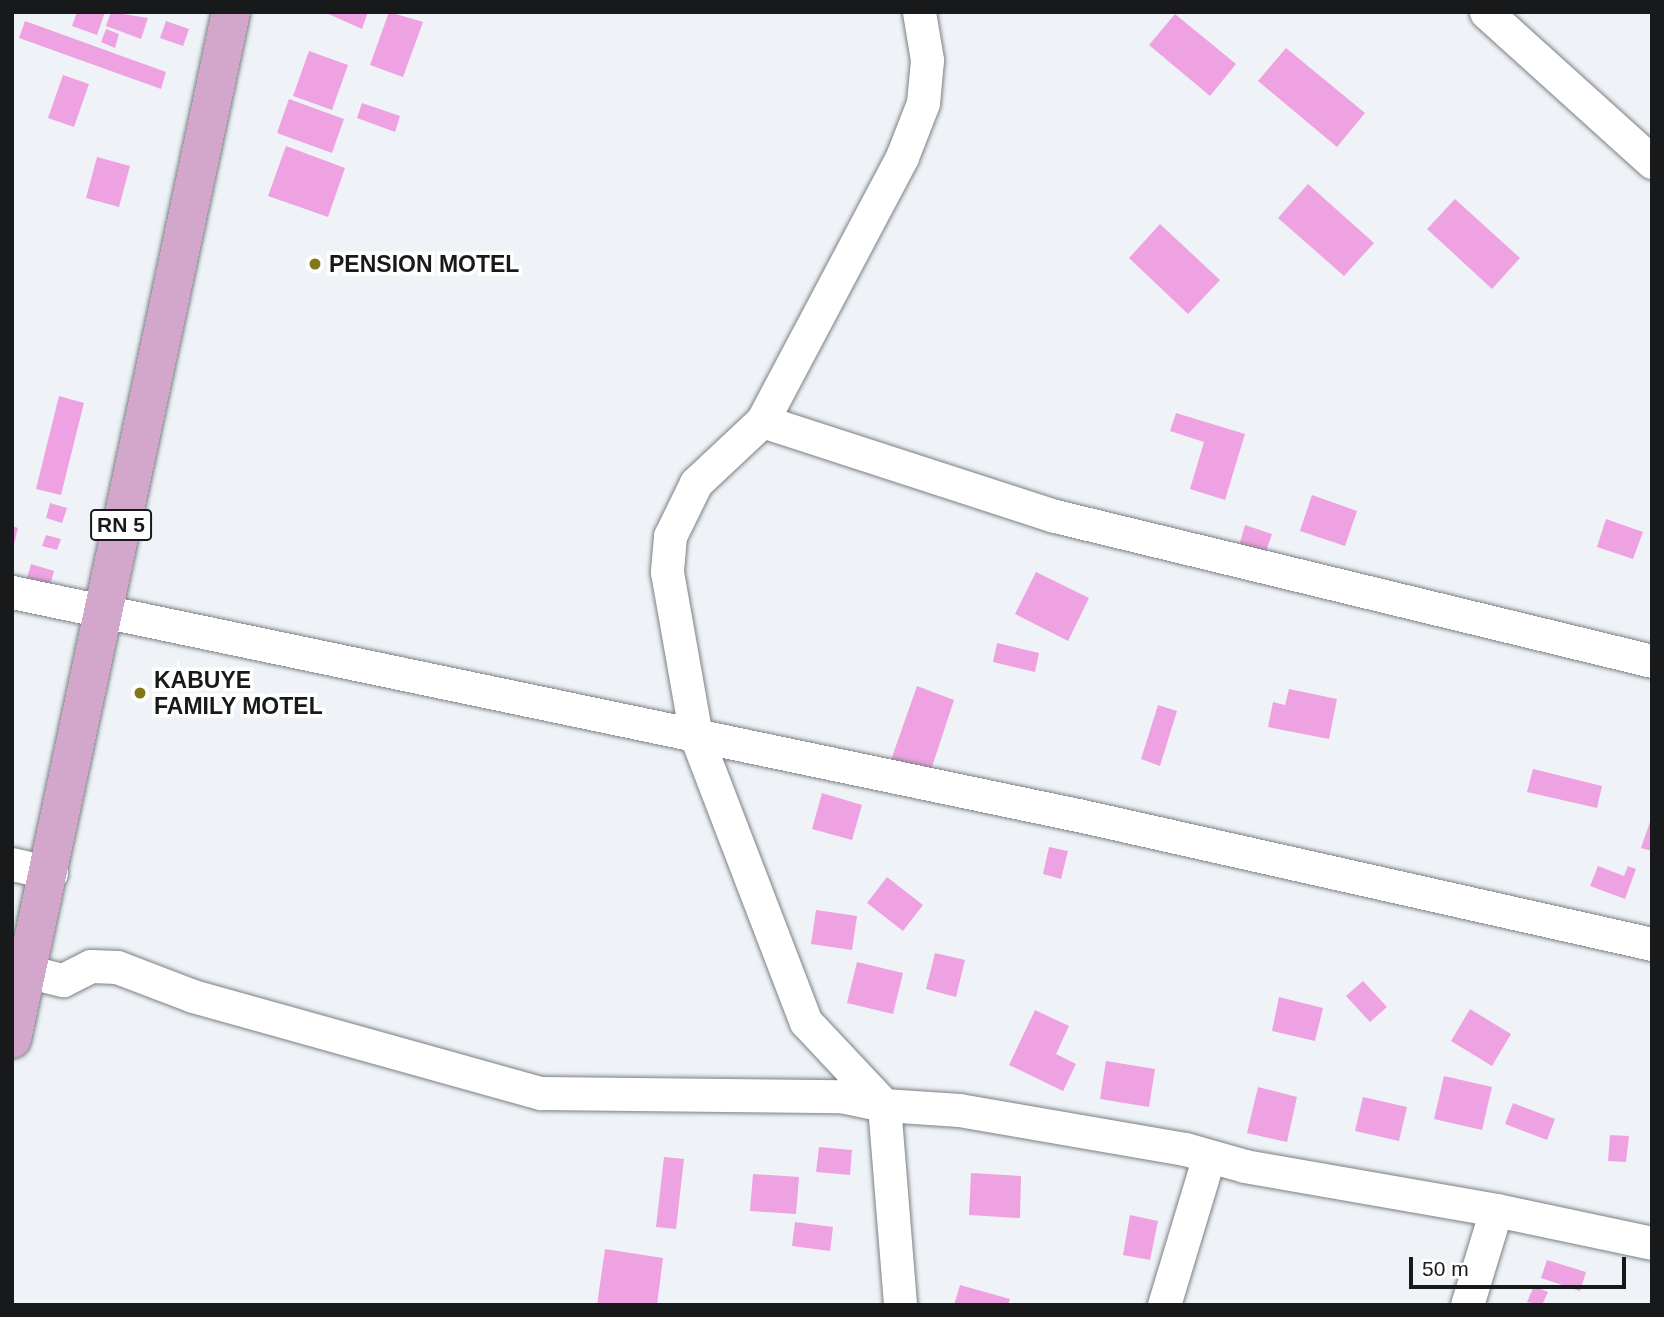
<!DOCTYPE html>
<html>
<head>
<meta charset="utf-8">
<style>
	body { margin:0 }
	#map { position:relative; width:1664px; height:1317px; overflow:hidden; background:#eff3f8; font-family:Helvetica,sans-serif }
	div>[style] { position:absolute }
	.building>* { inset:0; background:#eea2e1 }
	.roads { filter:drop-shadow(0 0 2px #7c8084) drop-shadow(0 0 2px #7c8084) }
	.minor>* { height:33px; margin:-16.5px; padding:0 16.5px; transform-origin:16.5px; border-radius:16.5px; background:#fff }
	.primary>* { height:38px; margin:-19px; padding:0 19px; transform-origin:19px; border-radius:19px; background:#d3a6cb }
	.dots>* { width:19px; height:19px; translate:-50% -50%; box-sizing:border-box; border:4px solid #fff; border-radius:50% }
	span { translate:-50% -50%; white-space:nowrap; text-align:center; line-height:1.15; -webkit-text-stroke:7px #fff; paint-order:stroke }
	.shield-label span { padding:2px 5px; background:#fff; border:2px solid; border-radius:5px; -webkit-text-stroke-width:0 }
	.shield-label { font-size:21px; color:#18191b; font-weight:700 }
	.poi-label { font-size:23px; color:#18191b; font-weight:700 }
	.left { translate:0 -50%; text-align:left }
	.frame { position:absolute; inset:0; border:14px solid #18191b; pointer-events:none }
	.scale { position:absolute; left:1409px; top:1257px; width:217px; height:32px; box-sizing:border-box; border:4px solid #18191b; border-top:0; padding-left:9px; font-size:21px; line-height:24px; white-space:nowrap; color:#18191b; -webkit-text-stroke:5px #fff; paint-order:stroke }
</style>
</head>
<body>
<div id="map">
	<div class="building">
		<i style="clip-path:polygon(77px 12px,105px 12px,97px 35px,72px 26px)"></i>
		<i style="clip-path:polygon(111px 12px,148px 18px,141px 39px,106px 26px)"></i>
		<i style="clip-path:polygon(324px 12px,368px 12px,362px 29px)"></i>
		<i style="clip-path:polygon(389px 12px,423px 22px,403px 77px,370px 65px)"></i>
		<i style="clip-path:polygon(1175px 14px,1236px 64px,1210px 96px,1149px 45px)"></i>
		<i style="clip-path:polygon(25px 21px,166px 72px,161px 89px,19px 38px)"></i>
		<i style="clip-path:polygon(166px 21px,189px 29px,183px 46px,160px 38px)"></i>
		<i style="clip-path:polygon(106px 29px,119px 34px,115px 48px,101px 42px)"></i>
		<i style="clip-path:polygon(1286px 48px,1365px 113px,1337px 147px,1258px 81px)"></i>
		<i style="clip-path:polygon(309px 51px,348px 65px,332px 110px,293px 96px)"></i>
		<i style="clip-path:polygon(63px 75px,89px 84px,74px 127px,48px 118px)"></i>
		<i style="clip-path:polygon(289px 99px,344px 119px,332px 153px,277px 133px)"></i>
		<i style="clip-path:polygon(362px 103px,400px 116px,395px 132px,357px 118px)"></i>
		<i style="clip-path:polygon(286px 146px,345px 168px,328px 217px,268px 196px)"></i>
		<i style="clip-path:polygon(97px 157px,130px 166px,119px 207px,86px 198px)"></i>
		<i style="clip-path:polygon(1308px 184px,1374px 243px,1344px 276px,1278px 218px)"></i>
		<i style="clip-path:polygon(1455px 199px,1520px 258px,1492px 289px,1427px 229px)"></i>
		<i style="clip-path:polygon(1160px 224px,1220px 280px,1188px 314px,1129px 258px)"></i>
		<i style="clip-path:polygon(59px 396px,84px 403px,61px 495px,36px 489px)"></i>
		<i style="clip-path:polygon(1176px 413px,1245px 434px,1225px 500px,1190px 489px,1204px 442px,1170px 431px)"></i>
		<i style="clip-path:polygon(1312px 495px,1357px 511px,1345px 546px,1300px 531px)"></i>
		<i style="clip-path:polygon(50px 503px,67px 508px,62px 523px,46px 518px)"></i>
		<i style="clip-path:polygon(1606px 519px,1643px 532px,1633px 559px,1597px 547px)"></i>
		<i style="clip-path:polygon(1245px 525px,1272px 534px,1265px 554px,1239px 546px)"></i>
		<i style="clip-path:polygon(12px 526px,18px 528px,13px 548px,12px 548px)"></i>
		<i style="clip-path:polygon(46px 535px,61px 539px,57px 550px,42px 546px)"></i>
		<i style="clip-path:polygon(31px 564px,54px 571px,47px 596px,24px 589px)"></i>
		<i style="clip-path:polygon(1036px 572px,1089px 598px,1068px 641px,1015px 614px)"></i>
		<i style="clip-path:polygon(997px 643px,1039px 653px,1035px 672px,993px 662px)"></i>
		<i style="clip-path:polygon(917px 686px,954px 700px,930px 773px,891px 760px)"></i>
		<i style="clip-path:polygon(1289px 689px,1337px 699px,1329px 739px,1268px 727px,1273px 702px,1285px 705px)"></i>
		<i style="clip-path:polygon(1158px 705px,1177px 711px,1160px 766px,1141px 759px)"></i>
		<i style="clip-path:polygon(1533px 769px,1602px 786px,1597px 808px,1527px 792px)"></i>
		<i style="clip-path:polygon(822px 793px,862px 805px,852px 840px,812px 829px)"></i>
		<i style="clip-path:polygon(1651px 819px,1652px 819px,1652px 851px,1641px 848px)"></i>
		<i style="clip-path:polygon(1049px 847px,1068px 851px,1061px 879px,1043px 874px)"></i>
		<i style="clip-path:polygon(1598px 866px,1624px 876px,1628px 866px,1636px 869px,1625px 899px,1590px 886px)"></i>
		<i style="clip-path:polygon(887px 877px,923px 905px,903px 931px,867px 903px)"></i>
		<i style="clip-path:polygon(816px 910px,857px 916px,852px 950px,811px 944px)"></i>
		<i style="clip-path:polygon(935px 953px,965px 960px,956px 997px,926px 989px)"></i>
		<i style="clip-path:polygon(857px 962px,903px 973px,893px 1014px,847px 1003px)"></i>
		<i style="clip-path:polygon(1363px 981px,1387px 1007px,1370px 1022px,1346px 996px)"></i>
		<i style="clip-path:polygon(1279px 997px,1323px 1008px,1315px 1041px,1272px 1031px)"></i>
		<i style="clip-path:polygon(1470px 1009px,1511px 1034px,1492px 1066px,1451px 1041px)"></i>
		<i style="clip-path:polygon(1035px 1010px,1069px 1026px,1056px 1054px,1076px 1064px,1063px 1091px,1009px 1065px)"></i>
		<i style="clip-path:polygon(1106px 1061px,1155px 1069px,1149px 1107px,1100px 1099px)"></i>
		<i style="clip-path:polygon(1444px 1076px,1492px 1087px,1482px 1130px,1434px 1119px)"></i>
		<i style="clip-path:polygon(1258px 1087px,1297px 1097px,1287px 1142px,1247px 1133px)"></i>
		<i style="clip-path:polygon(1363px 1097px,1407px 1107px,1399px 1141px,1355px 1131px)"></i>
		<i style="clip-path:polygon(1513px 1103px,1555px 1119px,1547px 1140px,1505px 1124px)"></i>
		<i style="clip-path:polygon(1610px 1135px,1629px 1136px,1626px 1162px,1608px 1161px)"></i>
		<i style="clip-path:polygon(819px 1147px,852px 1150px,850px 1175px,816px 1172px)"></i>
		<i style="clip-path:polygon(664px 1157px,684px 1159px,676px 1229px,656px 1227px)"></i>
		<i style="clip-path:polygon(971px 1173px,1021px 1176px,1020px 1218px,969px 1215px)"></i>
		<i style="clip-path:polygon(753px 1174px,799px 1177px,796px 1214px,750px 1211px)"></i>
		<i style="clip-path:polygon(1130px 1215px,1158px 1221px,1150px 1260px,1123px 1255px)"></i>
		<i style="clip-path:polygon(795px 1222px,833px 1227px,830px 1251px,792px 1246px)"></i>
		<i style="clip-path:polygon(605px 1249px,663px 1258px,657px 1305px,597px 1305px)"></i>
		<i style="clip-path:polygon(1547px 1260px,1586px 1272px,1580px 1291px,1541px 1278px)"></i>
		<i style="clip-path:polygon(960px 1285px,1010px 1299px,1008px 1305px,954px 1305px)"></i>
		<i style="clip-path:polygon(1534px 1286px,1548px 1292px,1542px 1305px,1527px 1302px)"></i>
	</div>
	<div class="roads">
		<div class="minor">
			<i style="left:919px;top:12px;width:49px;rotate:80.5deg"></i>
			<i style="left:927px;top:60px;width:43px;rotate:95.3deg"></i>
			<i style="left:923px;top:103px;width:58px;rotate:111.3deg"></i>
			<i style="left:902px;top:157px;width:299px;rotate:117.9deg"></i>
			<i style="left:762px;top:421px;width:91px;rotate:136.8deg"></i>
			<i style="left:696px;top:483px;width:59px;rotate:116.1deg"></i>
			<i style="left:670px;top:536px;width:36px;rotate:95deg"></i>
			<i style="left:667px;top:572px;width:167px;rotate:80deg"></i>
			<i style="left:696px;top:736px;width:306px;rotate:69deg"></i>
			<i style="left:806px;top:1022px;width:114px;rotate:46.8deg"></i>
			<i style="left:884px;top:1105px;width:75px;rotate:3.8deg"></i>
			<i style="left:959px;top:1110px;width:229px;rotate:9.8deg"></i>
			<i style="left:1185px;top:1149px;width:62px;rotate:15.8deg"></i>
			<i style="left:1245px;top:1166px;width:255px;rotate:9.9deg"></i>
			<i style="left:1496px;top:1210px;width:159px;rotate:11.9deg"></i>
			<i style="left:1486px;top:12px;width:224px;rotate:42.1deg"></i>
			<i style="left:762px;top:421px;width:308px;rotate:18deg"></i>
			<i style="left:1055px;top:516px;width:614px;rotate:13.65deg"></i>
			<i style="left:12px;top:592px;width:1089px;rotate:11.82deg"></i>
			<i style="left:1078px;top:815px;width:588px;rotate:12.67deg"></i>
			<i style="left:12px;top:864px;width:40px;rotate:13deg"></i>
			<i style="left:26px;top:971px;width:38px;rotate:14deg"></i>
			<i style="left:63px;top:980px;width:31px;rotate:-27deg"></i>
			<i style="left:91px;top:966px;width:26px;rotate:2deg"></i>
			<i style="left:117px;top:967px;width:81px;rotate:20.9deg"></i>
			<i style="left:193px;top:996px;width:361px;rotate:15.6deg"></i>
			<i style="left:541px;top:1093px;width:300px;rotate:0.6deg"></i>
			<i style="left:841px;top:1096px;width:44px;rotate:11.8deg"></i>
			<i style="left:884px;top:1105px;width:201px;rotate:85.4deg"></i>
			<i style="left:1164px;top:1305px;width:152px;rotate:-73.2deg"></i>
			<i style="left:1467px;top:1305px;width:99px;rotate:-73deg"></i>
		</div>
		<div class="primary">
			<i style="left:12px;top:1039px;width:1050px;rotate:-77.96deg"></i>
		</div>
	</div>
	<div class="dots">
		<i style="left:315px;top:264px;background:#84761a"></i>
		<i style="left:140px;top:693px;background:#84761a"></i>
	</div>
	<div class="shield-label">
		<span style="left:121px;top:525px">RN 5</span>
	</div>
	<div class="poi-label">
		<span class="left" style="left:329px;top:264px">PENSION MOTEL</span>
		<span class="left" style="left:154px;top:693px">KABUYE<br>FAMILY MOTEL</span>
	</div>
	<div class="frame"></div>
	<div class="scale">50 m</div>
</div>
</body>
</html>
